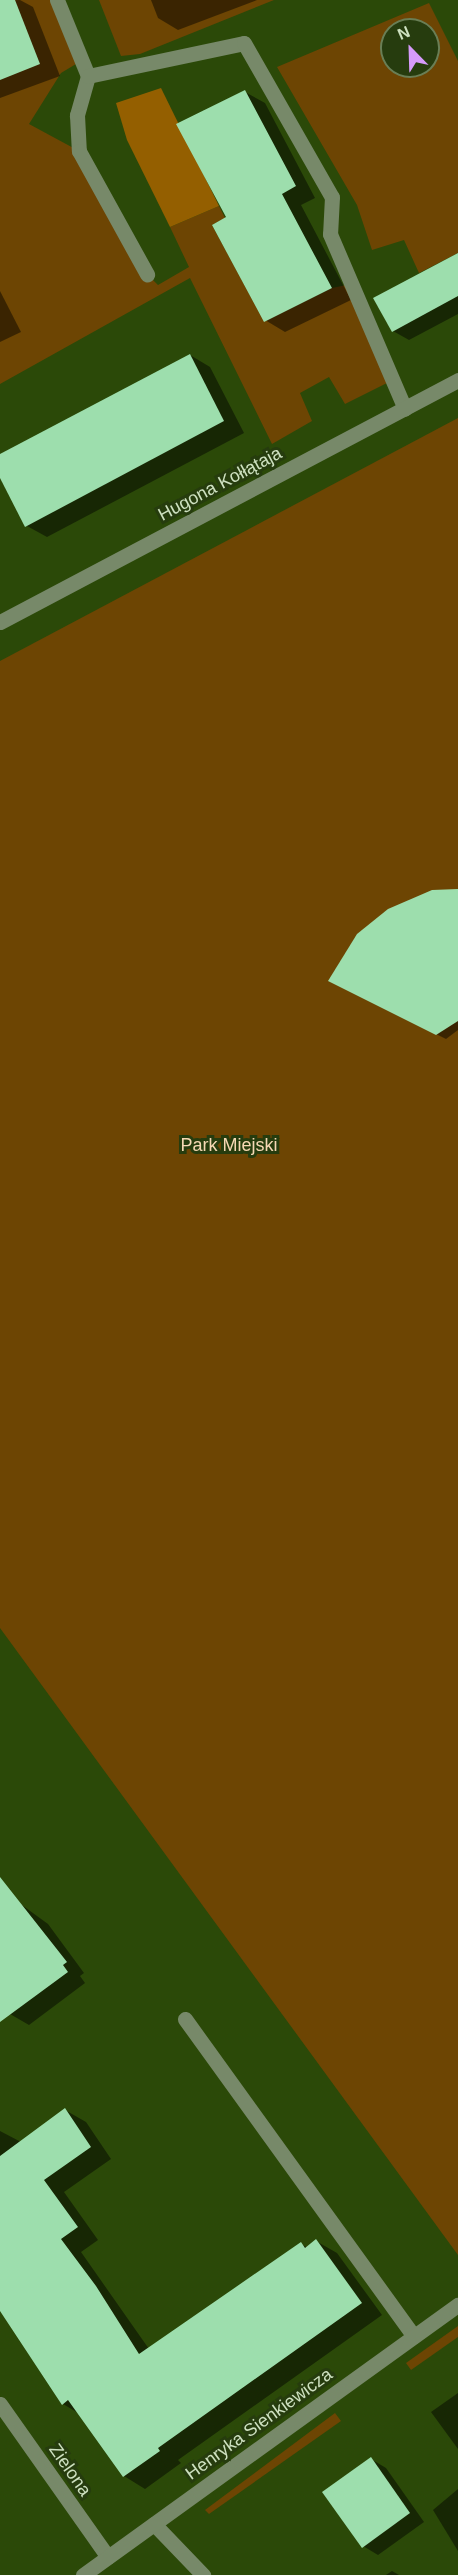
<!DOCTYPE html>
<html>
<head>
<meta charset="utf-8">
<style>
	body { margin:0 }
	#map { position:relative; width:458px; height:2575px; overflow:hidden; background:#2b4908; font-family:Arial,sans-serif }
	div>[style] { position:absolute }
	.green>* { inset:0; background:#6d4503 }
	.forest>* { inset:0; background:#945f00 }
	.shadow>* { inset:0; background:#0007 }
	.building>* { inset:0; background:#9ddead }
	.minor>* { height:15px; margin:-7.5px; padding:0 7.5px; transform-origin:7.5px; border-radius:7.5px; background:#778969 }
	span { translate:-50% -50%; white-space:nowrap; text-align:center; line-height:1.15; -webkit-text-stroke:6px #263c0e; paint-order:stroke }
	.street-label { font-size:18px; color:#cee1c0 }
	.park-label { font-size:18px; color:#f6d8b4 }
	.north { position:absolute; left:380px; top:18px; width:60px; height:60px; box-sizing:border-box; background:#263c0e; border:2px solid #697e55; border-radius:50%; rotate:337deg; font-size:16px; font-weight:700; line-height:24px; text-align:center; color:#cee1c0 }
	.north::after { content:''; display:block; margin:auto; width:21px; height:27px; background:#d69bfa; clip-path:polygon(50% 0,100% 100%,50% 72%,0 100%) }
</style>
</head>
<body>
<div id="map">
	<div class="green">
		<i style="clip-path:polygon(0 0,57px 0,81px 61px,61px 73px,29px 124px,79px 151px,147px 274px,158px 285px,189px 267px,170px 227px,219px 206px,225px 218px,212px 225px,264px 321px,332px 288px,351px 284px,393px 380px,345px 404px,329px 377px,300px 393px,312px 421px,272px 444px,190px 278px,0 384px)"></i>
		<i style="clip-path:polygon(99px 0,274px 0,140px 54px,121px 56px)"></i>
		<i style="clip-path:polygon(evenodd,429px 3px,458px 61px,458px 253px,419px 273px,404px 240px,372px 250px,357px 205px,277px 67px,429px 3px,392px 30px,428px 30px,428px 66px,392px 66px,392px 30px)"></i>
		<i style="clip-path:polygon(458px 418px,458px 2255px,0 1628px,0 661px)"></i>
		<i style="clip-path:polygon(458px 2326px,458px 2337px,411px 2370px,406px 2363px)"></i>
		<i style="clip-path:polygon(335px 2413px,341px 2421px,209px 2514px,205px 2510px)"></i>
	</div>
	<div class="forest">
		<i style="clip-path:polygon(161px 88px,219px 206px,170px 227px,127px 140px,116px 103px)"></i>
	</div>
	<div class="shadow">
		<i style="clip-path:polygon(20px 0,33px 7px,60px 76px,0 98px,0 1px)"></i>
		<i style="clip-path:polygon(151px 0,257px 0,178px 30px,158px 18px)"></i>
		<i style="clip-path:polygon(245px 92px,265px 103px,315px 198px,301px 205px,351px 300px,285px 332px,265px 320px,228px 218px)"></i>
		<i style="clip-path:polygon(458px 254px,458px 314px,409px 340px,393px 331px)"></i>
		<i style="clip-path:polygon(0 291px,21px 332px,0 342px)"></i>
		<i style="clip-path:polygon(190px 355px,210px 367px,244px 433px,47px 537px,27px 526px,0 474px,0 456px)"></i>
		<i style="clip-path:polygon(458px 891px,458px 1030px,446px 1039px,338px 985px)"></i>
		<i style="clip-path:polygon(15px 1900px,48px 1924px,84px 1973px,80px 1976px,85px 1983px,29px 2025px,10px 2014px,0 1999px,0 1911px)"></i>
		<i style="clip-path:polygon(65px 2110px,86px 2122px,111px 2159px,64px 2192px,98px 2240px,81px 2252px,149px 2349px,301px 2244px,308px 2248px,316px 2241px,337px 2253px,382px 2315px,178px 2460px,181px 2463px,145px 2489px,124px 2476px,80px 2414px,63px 2404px,0 2309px,0 2131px,21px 2142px)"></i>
		<i style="clip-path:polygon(458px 2393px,458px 2449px,431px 2412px)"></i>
		<i style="clip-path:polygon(371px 2459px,386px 2468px,424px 2522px,378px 2555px,363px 2546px)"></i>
		<i style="clip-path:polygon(458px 2489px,458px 2551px,433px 2510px)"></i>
		<i style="clip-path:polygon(392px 2571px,399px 2575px,386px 2575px)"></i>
	</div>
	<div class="building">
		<i style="clip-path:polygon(0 0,15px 0,40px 64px,0 80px)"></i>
		<i style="clip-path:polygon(245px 90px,296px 186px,282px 194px,332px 288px,264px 322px,212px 225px,226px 217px,176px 124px)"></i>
		<i style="clip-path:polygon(458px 253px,458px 296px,392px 332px,373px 298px)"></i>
		<i style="clip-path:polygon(190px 354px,224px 421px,25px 527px,0 478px,0 454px)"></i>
		<i style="clip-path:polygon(458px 889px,458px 1021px,436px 1035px,328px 981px,357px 934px,388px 909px,432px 890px)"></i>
		<i style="clip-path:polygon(0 1877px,67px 1962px,63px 1965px,68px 1972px,0 2022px)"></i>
		<i style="clip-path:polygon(65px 2108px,91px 2147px,44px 2180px,78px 2227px,61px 2239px,96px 2286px,139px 2354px,301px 2242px,305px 2248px,316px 2239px,362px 2303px,158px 2448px,160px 2451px,123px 2477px,68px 2400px,62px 2405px,0 2311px,0 2156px)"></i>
		<i style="clip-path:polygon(371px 2457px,410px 2513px,362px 2548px,322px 2492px)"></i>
	</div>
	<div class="minor">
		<i style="left:57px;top:0;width:82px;rotate:67.8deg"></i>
		<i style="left:88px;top:76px;width:41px;rotate:105.8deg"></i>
		<i style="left:77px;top:115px;width:36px;rotate:87deg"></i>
		<i style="left:79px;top:151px;width:141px;rotate:61.1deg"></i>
		<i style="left:88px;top:76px;width:159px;rotate:-11.9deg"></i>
		<i style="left:244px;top:43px;width:177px;rotate:60.3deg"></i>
		<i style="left:332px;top:197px;width:37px;rotate:93deg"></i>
		<i style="left:330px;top:234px;width:190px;rotate:66.8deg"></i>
		<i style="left:0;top:622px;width:518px;rotate:-27.85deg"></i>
		<i style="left:185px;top:2019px;width:391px;rotate:54.2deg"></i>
		<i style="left:0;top:2404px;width:187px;rotate:54.8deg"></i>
		<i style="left:154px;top:2524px;width:71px;rotate:46.1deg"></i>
		<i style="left:83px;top:2575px;width:462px;rotate:-35.8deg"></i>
	</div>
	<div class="street-label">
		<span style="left:220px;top:484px;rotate:-28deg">Hugona Kołłątaja</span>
		<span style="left:259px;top:2424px;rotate:-36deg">Henryka Sienkiewicza</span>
		<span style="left:70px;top:2470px;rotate:55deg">Zielona</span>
	</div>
	<div class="park-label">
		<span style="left:229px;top:1145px">Park Miejski</span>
	</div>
	<div class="north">N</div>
</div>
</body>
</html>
